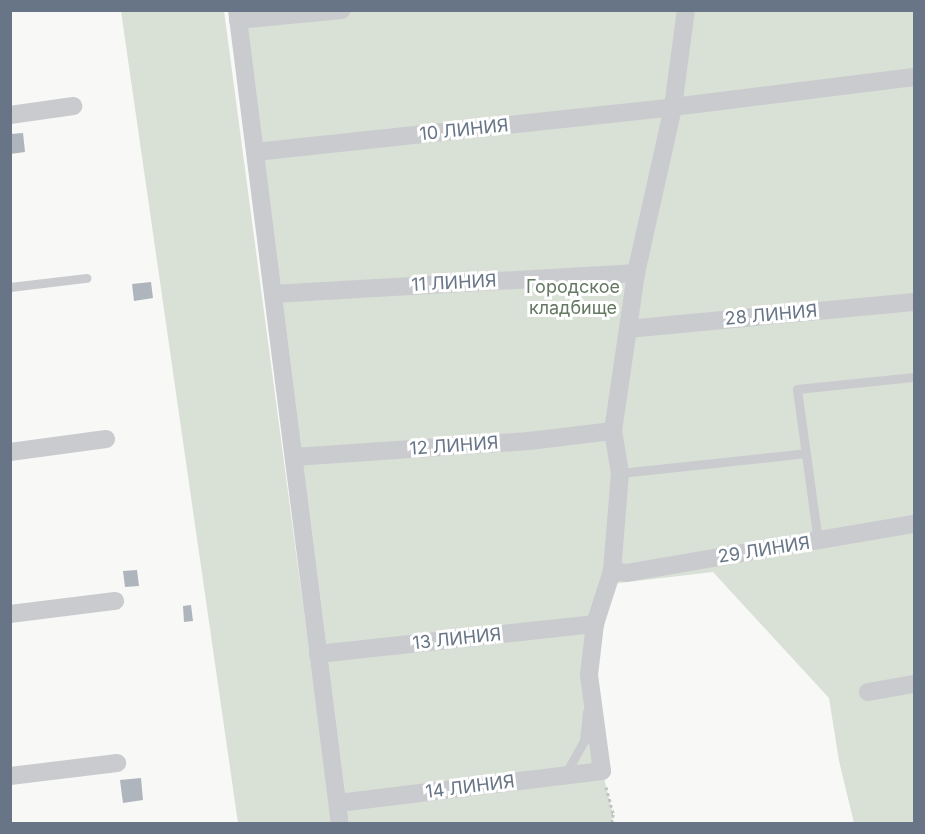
<!DOCTYPE html>
<html>
<head>
<meta charset="utf-8">
<style>
	body { margin:0 }
	#map { position:relative; width:925px; height:834px; overflow:hidden; background:#f8f8f6; font-family:Inter,sans-serif }
	div>[style] { position:absolute }
	.green>* { inset:0; background:#d9e0d6 }
	.building>* { inset:0; background:#afb5bc }
	.path>* { height:3px; margin-top:-1.5px; transform-origin:0; background:repeating-linear-gradient(90deg,#c0c2c4 0 3px,transparent 0 6px) }
	.lane>* { height:9px; margin:-4.5px; padding:0 4.5px; transform-origin:4.5px; border-radius:4.5px; background:#c9cbcf }
	.street>* { height:18px; margin:-9px; padding:0 9px; transform-origin:9px; border-radius:9px; background:#c9cbcf }
	span { translate:-50% -50%; white-space:nowrap; text-align:center; line-height:1.15; -webkit-text-stroke:6px #fff; paint-order:stroke }
	.street-label { font-size:18px; color:#677587 }
	.park-label { font-size:18px; color:#647962 }
	.frame { position:absolute; inset:0; border:12px solid #677587; pointer-events:none }
</style>
</head>
<body>
<div id="map">
	<div class="green">
		<i style="clip-path:polygon(121px 11px,224px 11px,332px 823px,238px 823px)"></i>
		<i style="clip-path:polygon(246px 11px,914px 11px,914px 823px,854px 823px,839px 761px,829px 698px,713px 572px,611px 584px,593px 669px,602px 770px,613px 814px,612px 823px,349px 823px)"></i>
	</div>
	<div class="building">
		<i style="clip-path:polygon(23px 133px,25px 152px,10px 154px,10px 134px)"></i>
		<i style="clip-path:polygon(151px 282px,153px 298px,134px 301px,132px 284px)"></i>
		<i style="clip-path:polygon(137px 570px,139px 586px,125px 587px,123px 571px)"></i>
		<i style="clip-path:polygon(191px 605px,193px 621px,184px 622px,183px 606px)"></i>
		<i style="clip-path:polygon(141px 778px,143px 800px,123px 803px,120px 780px)"></i>
	</div>
	<div class="path">
		<i style="left:606px;top:787px;width:28px;rotate:75deg"></i>
		<i style="left:613px;top:814px;width:10px;rotate:96deg"></i>
	</div>
	<div class="lane">
		<i style="left:10px;top:287px;width:77px;rotate:-6.8deg"></i>
		<i style="left:620px;top:473px;width:187px;rotate:-6.1deg"></i>
		<i style="left:818px;top:541px;width:153px;rotate:-97.9deg"></i>
		<i style="left:797px;top:389px;width:118px;rotate:-5.9deg"></i>
		<i style="left:565px;top:775px;width:39px;rotate:-61deg"></i>
		<i style="left:584px;top:741px;width:30px;rotate:-84deg"></i>
	</div>
	<div class="street">
		<i style="left:237px;top:10px;width:820px;rotate:82.79deg"></i>
		<i style="left:238px;top:20px;width:104px;rotate:-5.5deg"></i>
		<i style="left:10px;top:115px;width:64px;rotate:-8.1deg"></i>
		<i style="left:255px;top:152px;width:420px;rotate:-6.1deg"></i>
		<i style="left:673px;top:107px;width:243px;rotate:-7.1deg"></i>
		<i style="left:273px;top:294px;width:364px;rotate:-3.3deg"></i>
		<i style="left:628px;top:329px;width:287px;rotate:-5.4deg"></i>
		<i style="left:10px;top:452px;width:97px;rotate:-7.7deg"></i>
		<i style="left:294px;top:457px;width:236px;rotate:-3.9deg"></i>
		<i style="left:529px;top:441px;width:85px;rotate:-6.8deg"></i>
		<i style="left:612px;top:571px;width:14px;rotate:8deg"></i>
		<i style="left:626px;top:573px;width:292px;rotate:-9.7deg"></i>
		<i style="left:10px;top:614px;width:106px;rotate:-7.1deg"></i>
		<i style="left:318px;top:654px;width:279px;rotate:-6.2deg"></i>
		<i style="left:868px;top:692px;width:47px;rotate:-9.9deg"></i>
		<i style="left:10px;top:776px;width:108px;rotate:-6.9deg"></i>
		<i style="left:338px;top:803px;width:266px;rotate:-6.9deg"></i>
		<i style="left:602px;top:771px;width:97px;rotate:-97.7deg"></i>
		<i style="left:589px;top:675px;width:51px;rotate:-83.3deg"></i>
		<i style="left:595px;top:624px;width:56px;rotate:-72.2deg"></i>
		<i style="left:612px;top:571px;width:98px;rotate:-85.3deg"></i>
		<i style="left:620px;top:473px;width:43px;rotate:-99.5deg"></i>
		<i style="left:613px;top:431px;width:160px;rotate:-81.7deg"></i>
		<i style="left:636px;top:273px;width:170px;rotate:-77.4deg"></i>
		<i style="left:673px;top:107px;width:98px;rotate:-82.4deg"></i>
	</div>
	<div class="street-label">
		<span style="left:464px;top:130px;rotate:-6deg">10 ЛИНИЯ</span>
		<span style="left:454px;top:283px;rotate:-3deg">11 ЛИНИЯ</span>
		<span style="left:771px;top:315px;rotate:-5deg">28 ЛИНИЯ</span>
		<span style="left:454px;top:446px;rotate:-4deg">12 ЛИНИЯ</span>
		<span style="left:764px;top:550px;rotate:-9deg">29 ЛИНИЯ</span>
		<span style="left:457px;top:639px;rotate:-6deg">13 ЛИНИЯ</span>
		<span style="left:470px;top:787px;rotate:-7deg">14 ЛИНИЯ</span>
	</div>
	<div class="park-label">
		<span style="left:573px;top:298px">Городское<br>кладбище</span>
	</div>
	<div class="frame"></div>
</div>
</body>
</html>
